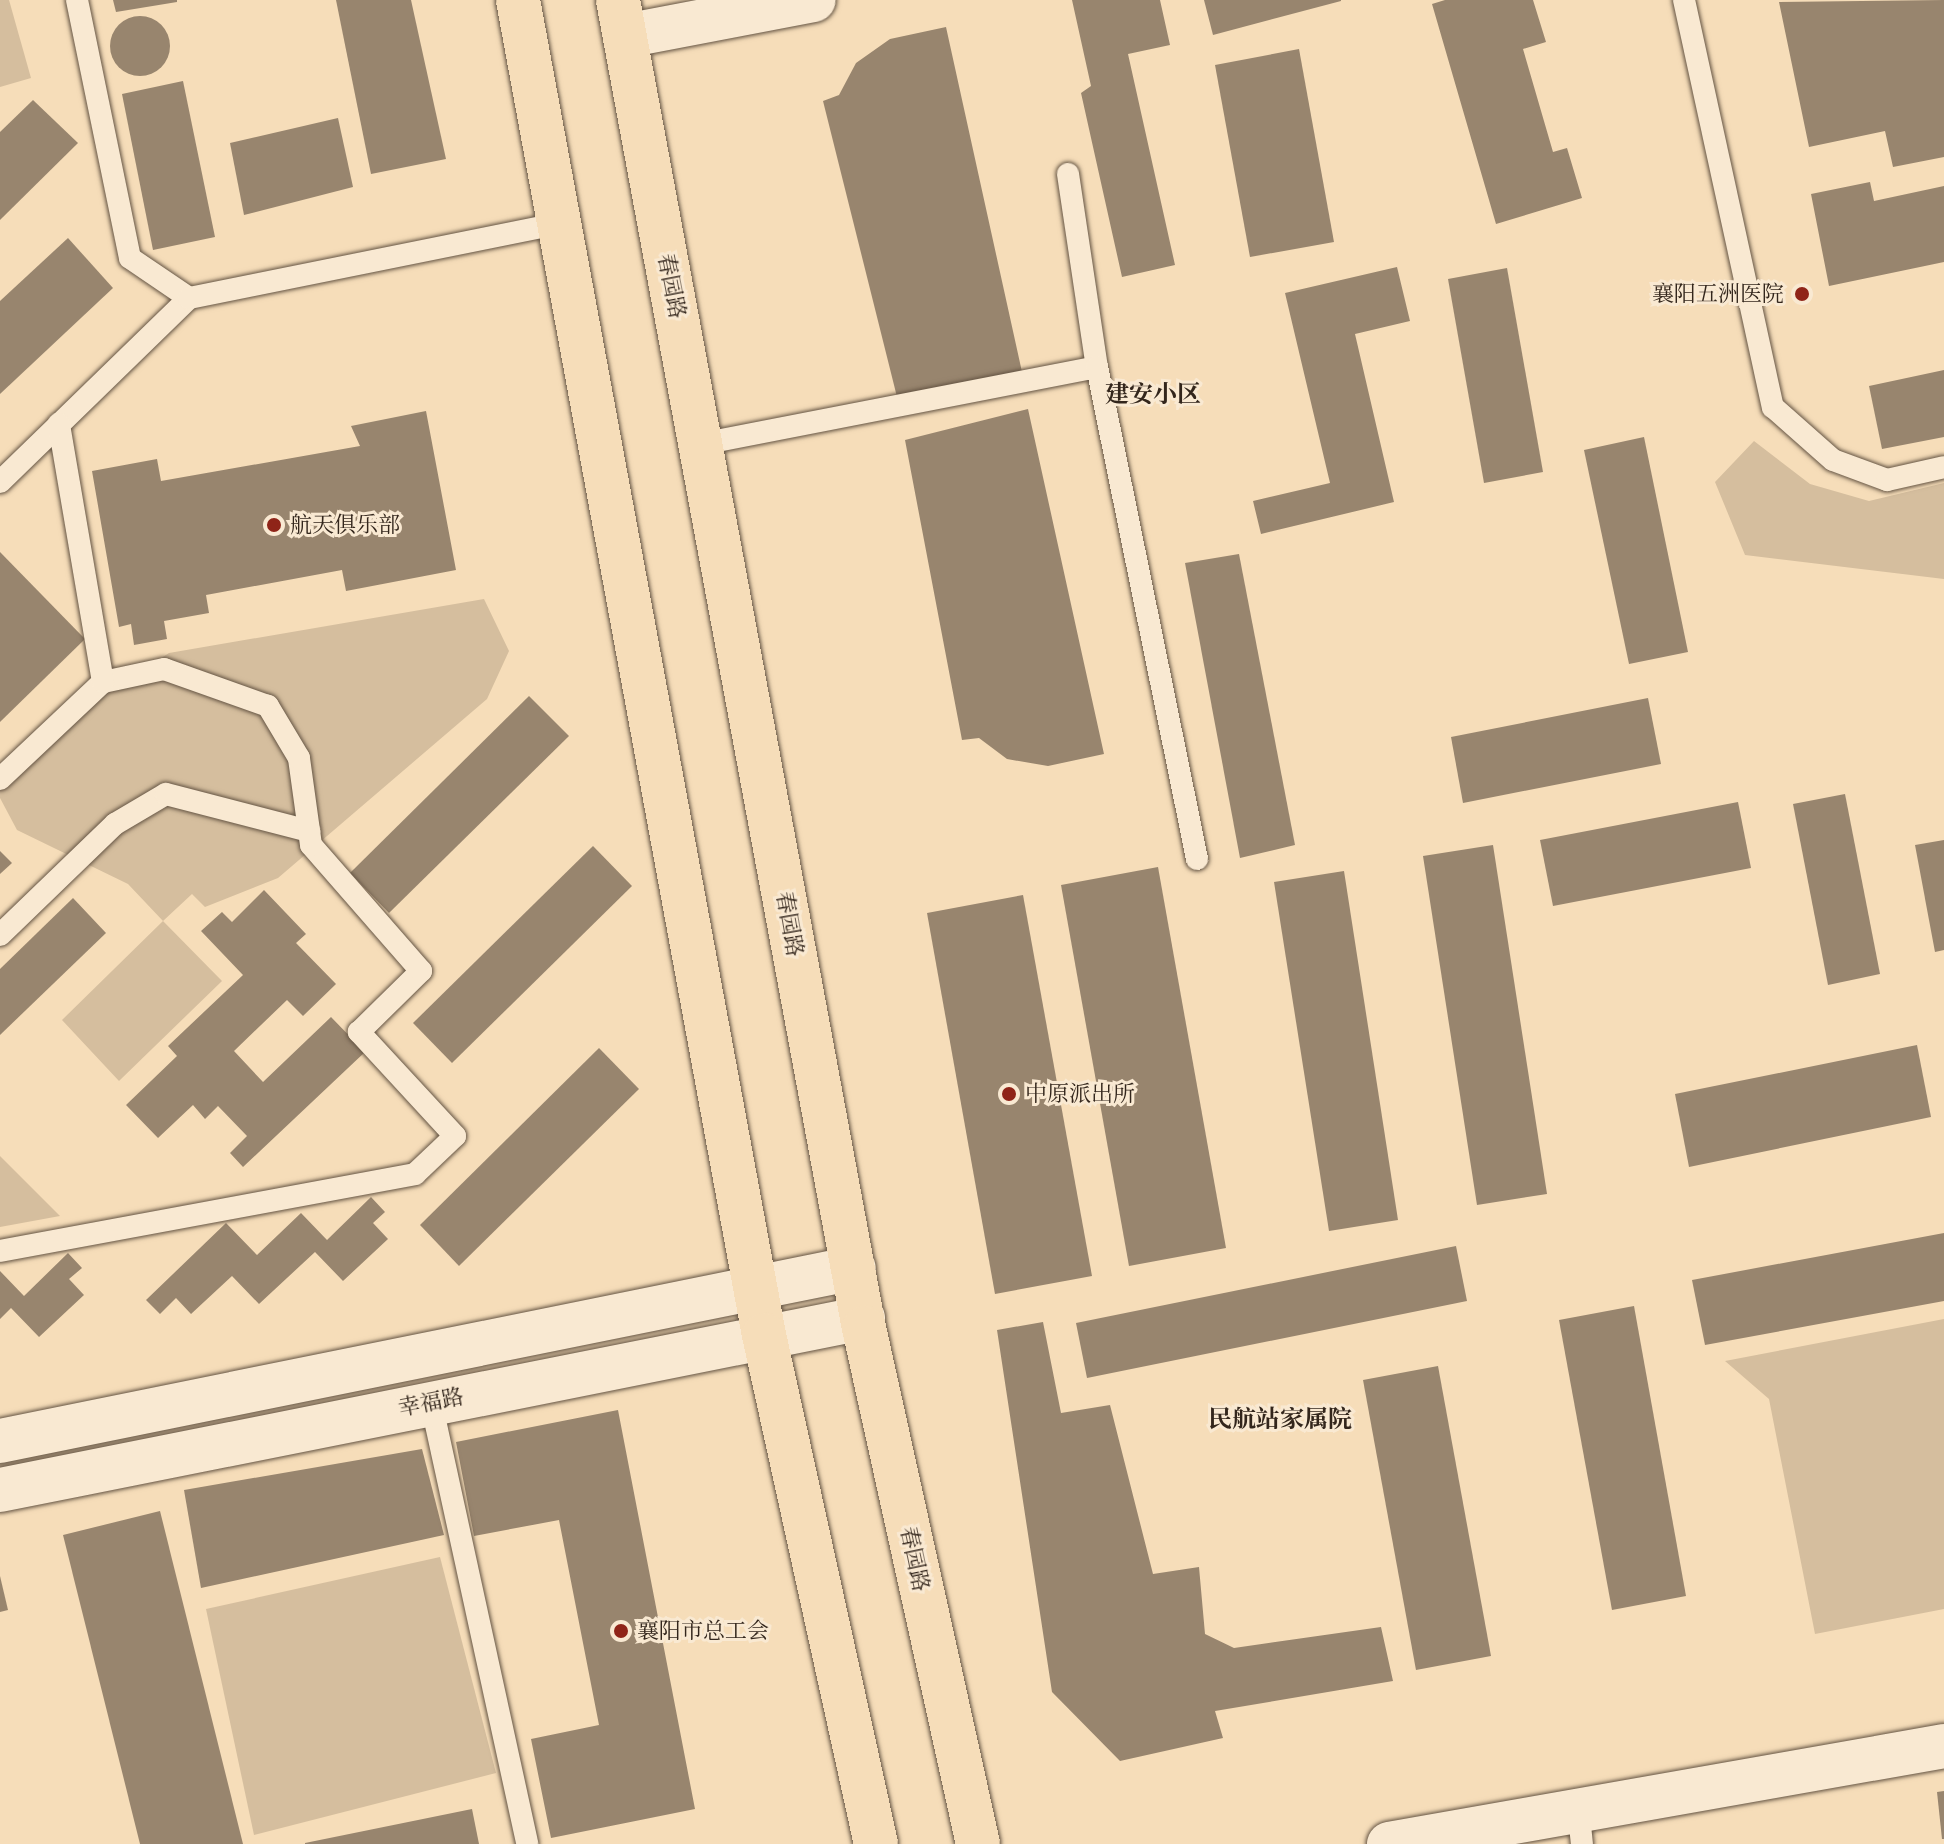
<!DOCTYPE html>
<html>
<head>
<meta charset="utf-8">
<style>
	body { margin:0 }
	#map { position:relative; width:1944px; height:1844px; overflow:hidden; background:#f6ddb9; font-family:"IM FELL Great Primer","Noto Serif SC",serif }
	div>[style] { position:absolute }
	.green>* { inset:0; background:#d5be9e }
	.building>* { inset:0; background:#98856e }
	.round { border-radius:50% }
	.roads { filter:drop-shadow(0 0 2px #645443) drop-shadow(0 0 2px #645443) }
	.lane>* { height:22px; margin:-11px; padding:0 11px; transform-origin:11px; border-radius:11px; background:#f9e9d2 }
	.street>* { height:44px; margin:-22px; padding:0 22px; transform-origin:22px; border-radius:22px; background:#f9e9d2 }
	.secondary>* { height:44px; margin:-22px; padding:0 22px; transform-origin:22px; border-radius:22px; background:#f9e9d2 }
	.primary>* { height:44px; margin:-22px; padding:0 22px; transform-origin:22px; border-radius:22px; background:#f6ddb9 }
	.dots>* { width:22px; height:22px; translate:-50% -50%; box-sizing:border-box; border:4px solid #f9e9d2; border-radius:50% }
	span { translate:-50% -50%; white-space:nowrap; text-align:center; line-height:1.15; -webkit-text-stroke:6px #f9e9d2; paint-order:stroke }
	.street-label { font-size:22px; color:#33261c }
	.poi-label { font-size:22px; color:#33261c }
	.right { translate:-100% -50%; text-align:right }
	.left { translate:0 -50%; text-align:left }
	.neighbourhood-label { font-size:24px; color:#33261c; font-weight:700 }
</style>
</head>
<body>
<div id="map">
	<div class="green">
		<i style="clip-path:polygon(0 0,9px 0,31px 78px,0 87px)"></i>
		<i style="clip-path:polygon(1754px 441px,1810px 484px,1869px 501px,1944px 483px,1944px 579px,1745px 555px,1715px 482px)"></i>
		<i style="clip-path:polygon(484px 599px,509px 651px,487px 699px,278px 878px,205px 907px,192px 894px,163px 921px,222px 981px,119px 1081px,62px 1020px,163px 921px,128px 884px,17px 830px,0 798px,0 779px,58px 725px,169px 653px)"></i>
		<i style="clip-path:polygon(0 1156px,60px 1216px,0 1227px)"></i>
		<i style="clip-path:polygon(1944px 1319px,1944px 1609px,1815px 1634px,1769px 1399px,1725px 1361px)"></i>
		<i style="clip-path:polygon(440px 1557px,496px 1773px,254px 1835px,206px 1609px)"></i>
	</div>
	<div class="building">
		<i style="clip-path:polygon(113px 0,177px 0,177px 2px,116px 12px)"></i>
		<i style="clip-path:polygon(336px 0,411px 0,446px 159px,371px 174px)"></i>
		<i style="clip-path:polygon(1072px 0,1160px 0,1170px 45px,1128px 54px,1175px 265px,1122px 277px,1081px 93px,1091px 86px)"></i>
		<i style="clip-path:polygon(1204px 0,1341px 0,1341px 1px,1213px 35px)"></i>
		<i style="clip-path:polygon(1445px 0,1533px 0,1546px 42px,1523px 49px,1553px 152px,1567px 148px,1582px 198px,1496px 224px,1432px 4px)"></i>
		<i style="clip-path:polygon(1944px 0,1944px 157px,1893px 167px,1885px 131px,1809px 147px,1779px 2px)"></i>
		<i class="round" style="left:110px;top:16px;width:60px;height:60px"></i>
		<i style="clip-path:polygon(946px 27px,1022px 372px,897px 397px,823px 101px,839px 95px,856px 63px,890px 39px)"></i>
		<i style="clip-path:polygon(1299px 49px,1334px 242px,1250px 257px,1215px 65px)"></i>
		<i style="clip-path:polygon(183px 81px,215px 237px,153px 250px,122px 94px)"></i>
		<i style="clip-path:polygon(33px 100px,78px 143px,0 220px,0 132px)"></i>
		<i style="clip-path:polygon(338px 118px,353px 187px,244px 215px,230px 143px)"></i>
		<i style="clip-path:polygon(1870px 182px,1874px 201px,1944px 186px,1944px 262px,1829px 286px,1811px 194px)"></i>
		<i style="clip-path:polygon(68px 238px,113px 288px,0 394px,0 301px)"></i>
		<i style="clip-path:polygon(1397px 267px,1410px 321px,1355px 334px,1394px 502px,1261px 534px,1253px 501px,1330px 483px,1285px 293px)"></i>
		<i style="clip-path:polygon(1507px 268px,1543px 472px,1484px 483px,1448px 279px)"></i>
		<i style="clip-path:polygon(1944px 370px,1944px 437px,1882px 449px,1869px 386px)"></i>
		<i style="clip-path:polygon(1028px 409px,1104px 754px,1048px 766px,1007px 759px,979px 738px,962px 740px,905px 440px)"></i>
		<i style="clip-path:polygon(426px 411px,456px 570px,346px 591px,342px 570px,206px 595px,209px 613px,164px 621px,167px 639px,134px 645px,131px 624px,119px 627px,92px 471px,157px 459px,161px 481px,360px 446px,351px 426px)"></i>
		<i style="clip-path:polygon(1644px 437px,1688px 652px,1629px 664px,1584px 450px)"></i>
		<i style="clip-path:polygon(0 552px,85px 639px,0 722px)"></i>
		<i style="clip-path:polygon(1239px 554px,1295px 845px,1240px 858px,1185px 563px)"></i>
		<i style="clip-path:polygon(529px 696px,569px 736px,389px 913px,350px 873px)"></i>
		<i style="clip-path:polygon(1648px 698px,1661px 764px,1463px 803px,1451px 737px)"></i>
		<i style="clip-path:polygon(1845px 794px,1880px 974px,1828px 985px,1793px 804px)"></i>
		<i style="clip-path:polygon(1738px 802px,1751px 868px,1553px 906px,1540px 840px)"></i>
		<i style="clip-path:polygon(1944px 840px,1944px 950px,1935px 952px,1915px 845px)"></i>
		<i style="clip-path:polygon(1493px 845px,1547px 1194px,1477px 1205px,1423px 856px)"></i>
		<i style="clip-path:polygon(593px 846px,632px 886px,452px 1063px,413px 1023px)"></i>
		<i style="clip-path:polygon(0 851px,12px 863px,0 874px)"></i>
		<i style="clip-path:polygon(1158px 867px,1226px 1248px,1129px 1266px,1061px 885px)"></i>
		<i style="clip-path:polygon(1344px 871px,1398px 1220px,1329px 1231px,1274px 882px)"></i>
		<i style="clip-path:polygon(264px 890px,306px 934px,296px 943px,336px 984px,303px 1016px,287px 1000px,234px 1051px,263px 1082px,331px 1017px,365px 1052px,243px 1167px,230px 1153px,247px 1136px,218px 1106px,205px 1119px,193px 1105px,158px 1138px,126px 1105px,177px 1056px,168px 1046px,243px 975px,201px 931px,222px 912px,232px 922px)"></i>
		<i style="clip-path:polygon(1023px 895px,1092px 1276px,995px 1294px,927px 913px)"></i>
		<i style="clip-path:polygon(73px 898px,106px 933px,0 1035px,0 969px)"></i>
		<i style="clip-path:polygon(1917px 1045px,1931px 1117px,1689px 1167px,1675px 1094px)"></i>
		<i style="clip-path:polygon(599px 1048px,639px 1089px,459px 1266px,420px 1225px)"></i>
		<i style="clip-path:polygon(371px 1197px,385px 1212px,373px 1223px,388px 1239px,343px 1281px,315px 1252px,259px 1304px,232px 1276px,191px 1314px,176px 1298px,160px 1314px,146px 1300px,226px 1223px,257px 1255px,301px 1213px,327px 1240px)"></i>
		<i style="clip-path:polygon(1944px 1233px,1944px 1301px,1705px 1345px,1692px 1280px)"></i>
		<i style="clip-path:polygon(1456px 1246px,1467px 1301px,1087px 1378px,1076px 1323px)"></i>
		<i style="clip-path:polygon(68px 1253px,82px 1268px,69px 1279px,84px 1295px,39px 1337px,11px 1308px,0 1319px,0 1271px,24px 1296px)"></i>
		<i style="clip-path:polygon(1634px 1306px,1686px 1596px,1612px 1610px,1559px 1320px)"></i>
		<i style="clip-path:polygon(1043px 1322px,1061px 1413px,1110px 1405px,1153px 1574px,1199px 1567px,1205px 1634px,1234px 1648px,1381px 1627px,1393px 1681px,1215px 1711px,1223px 1738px,1120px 1761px,1052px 1692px,997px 1330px)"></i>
		<i style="clip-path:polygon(1438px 1366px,1491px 1656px,1416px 1670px,1363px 1380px)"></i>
		<i style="clip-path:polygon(618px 1410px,695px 1809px,551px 1838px,531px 1739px,599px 1725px,559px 1520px,474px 1536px,456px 1442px)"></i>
		<i style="clip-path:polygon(422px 1449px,444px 1535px,201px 1588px,184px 1490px)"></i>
		<i style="clip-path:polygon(160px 1511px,243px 1844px,140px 1844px,63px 1535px)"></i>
		<i style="clip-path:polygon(0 1576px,8px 1610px,0 1612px)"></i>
		<i style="clip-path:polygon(1944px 1791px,1944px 1839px,1942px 1839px,1937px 1792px)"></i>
		<i style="clip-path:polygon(472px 1809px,479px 1844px,305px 1844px,305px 1843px)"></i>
	</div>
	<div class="roads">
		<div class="lane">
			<i style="left:77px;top:0;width:263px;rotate:78.4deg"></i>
			<i style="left:130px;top:258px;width:71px;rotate:34.1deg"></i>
			<i style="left:1684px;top:0;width:417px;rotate:77.7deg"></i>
			<i style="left:1773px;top:407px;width:80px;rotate:41.5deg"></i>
			<i style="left:1833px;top:460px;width:58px;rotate:20.3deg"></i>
			<i style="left:1887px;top:480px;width:58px;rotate:-12.8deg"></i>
			<i style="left:1068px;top:174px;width:195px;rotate:81.5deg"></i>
			<i style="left:701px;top:444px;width:403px;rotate:-11deg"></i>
			<i style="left:1097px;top:367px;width:502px;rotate:78.51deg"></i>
			<i style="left:0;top:482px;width:264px;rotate:-44.2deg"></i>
			<i style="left:189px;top:298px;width:379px;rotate:-11.4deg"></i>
			<i style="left:0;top:779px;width:141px;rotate:-43.3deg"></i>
			<i style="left:0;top:935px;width:160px;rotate:-44deg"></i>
			<i style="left:115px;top:824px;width:59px;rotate:-30.5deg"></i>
			<i style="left:166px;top:794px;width:148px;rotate:14.5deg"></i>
			<i style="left:0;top:1251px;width:422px;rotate:-10.5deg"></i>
			<i style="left:415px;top:1174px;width:55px;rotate:-43.5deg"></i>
			<i style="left:455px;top:1136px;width:142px;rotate:-132.7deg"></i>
			<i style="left:359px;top:1032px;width:87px;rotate:-44.5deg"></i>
			<i style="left:421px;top:971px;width:167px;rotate:-131.1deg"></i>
			<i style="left:311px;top:845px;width:88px;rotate:-97.9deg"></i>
			<i style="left:299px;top:758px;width:61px;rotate:-120.8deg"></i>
			<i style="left:268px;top:706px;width:110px;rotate:-160.4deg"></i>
			<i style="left:164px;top:669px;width:62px;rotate:168deg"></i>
			<i style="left:103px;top:682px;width:262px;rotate:-99.7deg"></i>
			<i style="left:431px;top:1402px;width:452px;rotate:77.7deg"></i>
			<i style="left:1579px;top:1816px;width:28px;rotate:84deg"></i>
		</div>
		<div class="street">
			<i style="left:625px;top:36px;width:192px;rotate:-10.8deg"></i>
			<i style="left:1389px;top:1844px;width:564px;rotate:-10.01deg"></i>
		</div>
		<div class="secondary">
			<i style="left:0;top:1441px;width:871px;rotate:-11.45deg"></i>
			<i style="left:0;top:1490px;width:880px;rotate:-11.27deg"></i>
		</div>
		<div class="primary">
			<i style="left:518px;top:0;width:1357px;rotate:79.56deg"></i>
			<i style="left:764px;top:1335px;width:521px;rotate:77.59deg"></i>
			<i style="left:618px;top:0;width:1351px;rotate:79.51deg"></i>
			<i style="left:864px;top:1328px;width:528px;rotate:77.54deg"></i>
		</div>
	</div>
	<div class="dots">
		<i style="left:1802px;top:294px;background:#8f2418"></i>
		<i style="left:274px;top:525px;background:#8f2418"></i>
		<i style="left:1009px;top:1094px;background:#8f2418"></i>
		<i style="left:621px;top:1631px;background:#8f2418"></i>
	</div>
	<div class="street-label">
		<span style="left:672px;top:286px;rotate:79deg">春园路</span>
		<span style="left:790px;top:924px;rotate:80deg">春园路</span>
		<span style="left:431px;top:1402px;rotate:-11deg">幸福路</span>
		<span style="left:915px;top:1559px;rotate:78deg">春园路</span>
	</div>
	<div class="poi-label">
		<span class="right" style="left:1784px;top:294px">襄阳五洲医院</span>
		<span class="left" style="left:290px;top:525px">航天俱乐部</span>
		<span class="left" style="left:1025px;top:1094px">中原派出所</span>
		<span class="left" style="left:637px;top:1631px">襄阳市总工会</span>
	</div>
	<div class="neighbourhood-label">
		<span style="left:1153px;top:395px">建安小区</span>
		<span style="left:1280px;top:1420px">民航站家属院</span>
	</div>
</div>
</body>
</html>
